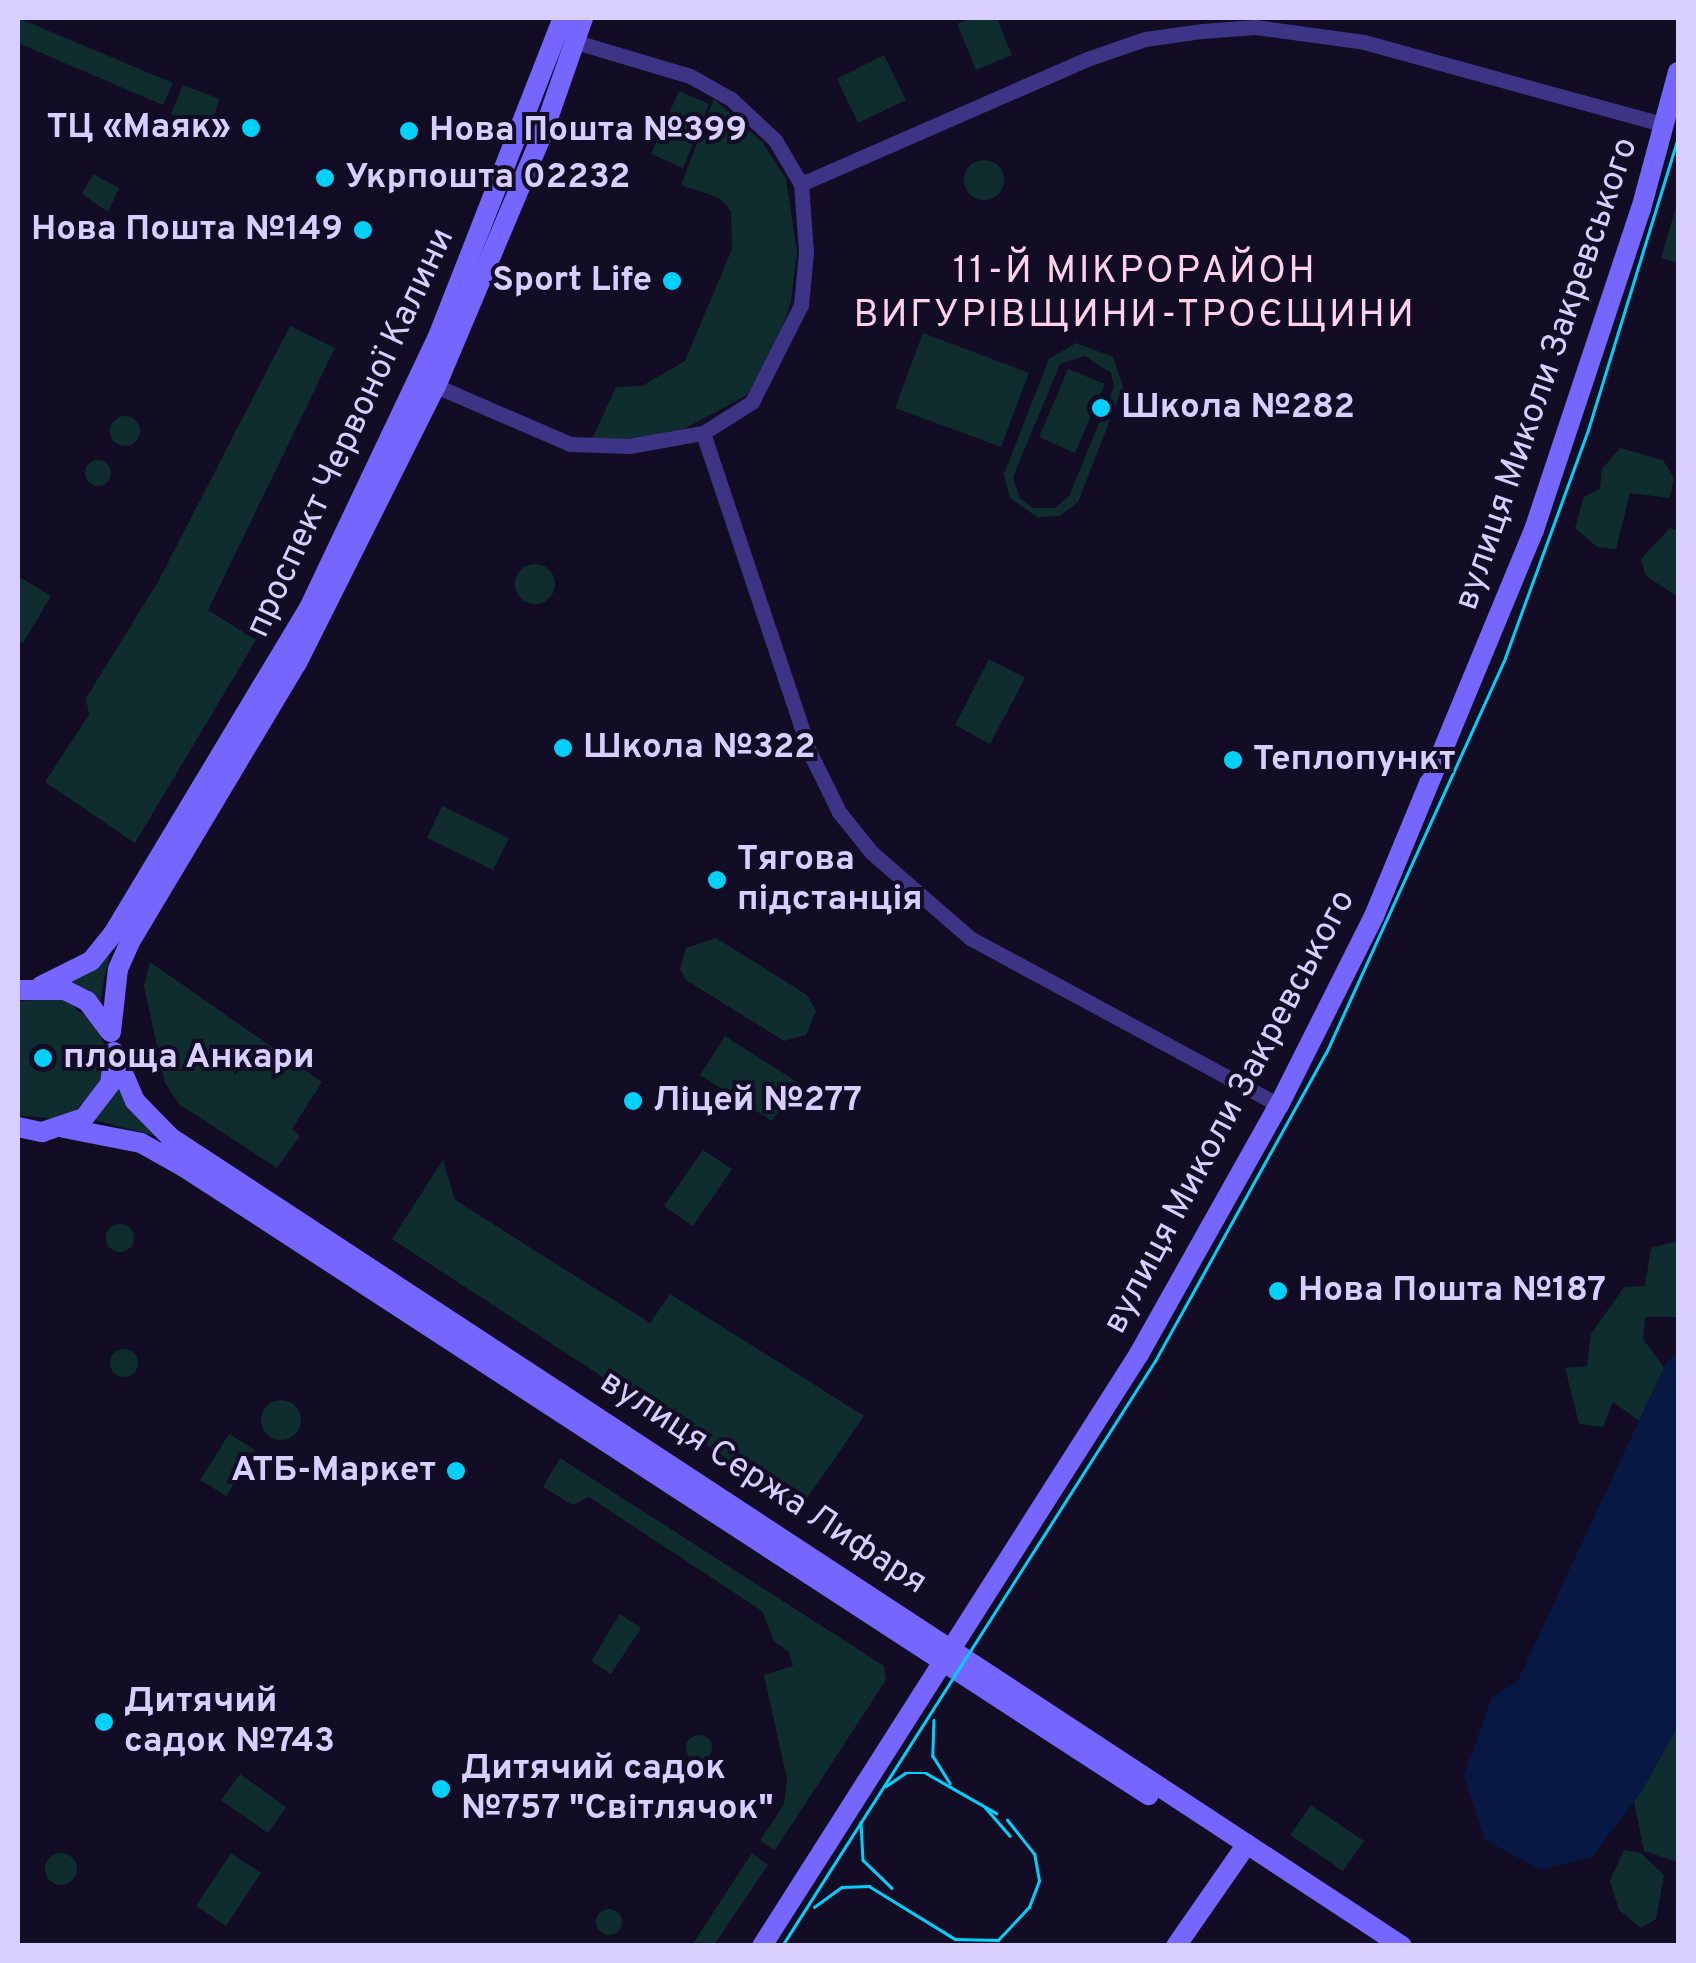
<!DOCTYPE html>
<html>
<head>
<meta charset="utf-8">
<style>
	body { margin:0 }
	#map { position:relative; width:1696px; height:1963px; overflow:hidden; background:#120c24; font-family:Overpass,sans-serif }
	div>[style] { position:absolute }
	.green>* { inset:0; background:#0f2d2e }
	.round { border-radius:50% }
	.water>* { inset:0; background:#061843 }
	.street>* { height:15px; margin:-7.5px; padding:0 7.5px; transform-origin:7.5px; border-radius:7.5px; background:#3d3486 }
	.secondary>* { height:20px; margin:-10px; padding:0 10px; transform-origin:10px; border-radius:10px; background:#7466ff }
	.tram>* { height:2.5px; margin:-1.25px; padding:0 1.25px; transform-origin:1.25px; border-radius:1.25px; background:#00d0fa }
	.dots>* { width:28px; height:28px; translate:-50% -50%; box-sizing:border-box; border:5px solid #120c24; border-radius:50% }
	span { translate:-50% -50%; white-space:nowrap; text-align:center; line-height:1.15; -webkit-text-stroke:8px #120c24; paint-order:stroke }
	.poi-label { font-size:35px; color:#d8cfff; font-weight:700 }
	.right { translate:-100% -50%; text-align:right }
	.left { translate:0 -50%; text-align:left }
	.street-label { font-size:35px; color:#d8cfff }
	.neighbourhood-label { font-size:38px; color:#ffd1eb; letter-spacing:2.5px }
	.frame { position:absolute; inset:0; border:20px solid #d8cfff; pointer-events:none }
</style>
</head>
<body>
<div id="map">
	<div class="green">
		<i style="clip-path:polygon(18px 18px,173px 83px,163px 105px,18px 43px)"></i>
		<i style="clip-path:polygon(971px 18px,997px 18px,1012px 55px,976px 70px,957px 24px)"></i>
		<i style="clip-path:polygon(884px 55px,906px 100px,858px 123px,837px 79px)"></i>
		<i style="clip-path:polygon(183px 85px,220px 99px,209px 128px,171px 114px)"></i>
		<i style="clip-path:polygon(679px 91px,709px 104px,683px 168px,651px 154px)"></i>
		<i style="clip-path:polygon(714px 99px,763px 143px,786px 179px,797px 252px,791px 303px,772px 354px,747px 395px,684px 429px,630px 440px,592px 439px,616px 387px,642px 386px,685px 361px,732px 249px,731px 211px,719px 198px,681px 185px)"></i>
		<i class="round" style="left:964px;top:160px;width:40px;height:40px"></i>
		<i style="clip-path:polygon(93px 174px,119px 188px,108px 212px,82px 194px)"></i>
		<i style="clip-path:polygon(1678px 200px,1678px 263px,1661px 258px)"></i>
		<i style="clip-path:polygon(290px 326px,335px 348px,208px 610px,256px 640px,135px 843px,45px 782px,89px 715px,86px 698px,158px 582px)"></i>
		<i style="clip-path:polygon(923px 333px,1029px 373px,1001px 447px,895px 408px)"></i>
		<i style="clip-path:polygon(evenodd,1076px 343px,1113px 357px,1123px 387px,1078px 502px,1060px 516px,1037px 517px,1010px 498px,1004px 474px,1049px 359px,1076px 343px,1085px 356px,1111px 373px,1114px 387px,1069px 496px,1055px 508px,1033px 508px,1020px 498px,1013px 477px,1060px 364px,1085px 356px)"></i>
		<i style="clip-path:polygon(1068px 369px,1105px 384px,1075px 453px,1039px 437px)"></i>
		<i class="round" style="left:110px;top:416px;width:30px;height:30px"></i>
		<i style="clip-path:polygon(1620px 448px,1663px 460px,1674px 478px,1670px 498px,1630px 493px,1616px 549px,1597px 547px,1575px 528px,1584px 497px,1600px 489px,1602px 469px)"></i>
		<i class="round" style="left:85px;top:460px;width:26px;height:26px"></i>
		<i style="clip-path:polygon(1670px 528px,1678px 531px,1678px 597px,1646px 576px,1641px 559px)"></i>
		<i class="round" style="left:515px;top:564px;width:40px;height:40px"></i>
		<i style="clip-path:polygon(18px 576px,51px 596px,23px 643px,18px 640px)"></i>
		<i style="clip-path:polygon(989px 659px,1025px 678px,990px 744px,955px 725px)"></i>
		<i style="clip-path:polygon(442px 806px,509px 838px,493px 870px,427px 838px)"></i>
		<i style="clip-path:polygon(716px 938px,807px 995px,816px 1011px,806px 1035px,784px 1041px,686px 980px,680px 969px,686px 948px)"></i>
		<i style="clip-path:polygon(110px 955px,104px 978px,101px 1001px,72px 982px)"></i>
		<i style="clip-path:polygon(150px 962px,322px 1082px,292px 1129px,300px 1136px,277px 1168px,179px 1104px,165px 1083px,144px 986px)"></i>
		<i style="clip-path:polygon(63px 998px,95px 1024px,104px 1043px,100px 1083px,73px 1113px,54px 1119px,18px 1115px,18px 1001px)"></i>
		<i style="clip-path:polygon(725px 1036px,797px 1082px,772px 1121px,700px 1075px)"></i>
		<i style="clip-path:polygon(120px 1083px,164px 1138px,94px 1120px)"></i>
		<i style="clip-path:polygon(703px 1150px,732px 1169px,693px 1226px,664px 1206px)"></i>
		<i style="clip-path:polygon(443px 1160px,455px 1200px,650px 1323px,670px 1294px,864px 1416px,801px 1507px,392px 1239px)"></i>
		<i class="round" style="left:106px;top:1224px;width:28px;height:28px"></i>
		<i style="clip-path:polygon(1678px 1241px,1678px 1317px,1645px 1317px,1643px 1339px,1668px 1373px,1645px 1425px,1613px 1402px,1603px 1427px,1579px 1424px,1565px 1368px,1587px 1366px,1591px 1334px,1624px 1287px,1645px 1286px,1651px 1248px)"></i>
		<i class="round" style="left:110px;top:1349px;width:28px;height:28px"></i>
		<i class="round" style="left:261px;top:1400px;width:40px;height:40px"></i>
		<i style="clip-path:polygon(229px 1434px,255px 1450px,226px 1496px,200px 1480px)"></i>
		<i style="clip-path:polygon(560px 1458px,884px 1666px,886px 1680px,775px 1850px,760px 1841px,784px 1804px,787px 1779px,764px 1675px,793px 1666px,789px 1652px,774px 1641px,762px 1611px,589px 1497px,573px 1505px,543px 1487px)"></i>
		<i style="clip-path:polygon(620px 1614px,641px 1628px,611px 1674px,591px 1661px)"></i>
		<i style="clip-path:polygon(1678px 1713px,1677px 1829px,1678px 1862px,1644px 1851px,1632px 1792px)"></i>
		<i class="round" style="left:686px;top:1735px;width:26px;height:26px"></i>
		<i style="clip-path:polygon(240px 1774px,286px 1807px,268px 1833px,221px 1800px)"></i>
		<i style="clip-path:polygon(1311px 1805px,1364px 1841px,1343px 1871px,1290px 1835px)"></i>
		<i style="clip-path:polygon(1624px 1850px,1641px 1853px,1664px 1875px,1656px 1919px,1641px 1928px,1619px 1910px,1610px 1881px)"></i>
		<i style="clip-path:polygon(231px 1853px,261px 1873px,226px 1926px,196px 1906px)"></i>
		<i style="clip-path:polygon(752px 1853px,768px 1865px,714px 1945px,692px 1945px)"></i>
		<i class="round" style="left:45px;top:1853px;width:32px;height:32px"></i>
		<i class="round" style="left:596px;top:1909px;width:26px;height:26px"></i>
	</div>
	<div class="water">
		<i style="clip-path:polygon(1678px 1352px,1678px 1726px,1642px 1791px,1593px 1856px,1541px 1870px,1485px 1840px,1464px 1776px,1491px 1698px,1517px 1682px,1666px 1363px)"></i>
	</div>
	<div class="street">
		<i style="left:801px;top:184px;width:312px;rotate:-23.6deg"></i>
		<i style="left:1087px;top:59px;width:61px;rotate:-19deg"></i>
		<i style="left:1145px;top:39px;width:58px;rotate:-8deg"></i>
		<i style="left:1202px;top:31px;width:53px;rotate:-4.3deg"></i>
		<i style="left:1255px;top:27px;width:110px;rotate:7.8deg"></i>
		<i style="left:1364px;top:42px;width:312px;rotate:15.4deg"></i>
		<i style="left:436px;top:386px;width:146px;rotate:23.4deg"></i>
		<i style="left:570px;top:444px;width:59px;rotate:1.9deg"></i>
		<i style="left:629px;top:446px;width:75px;rotate:-10deg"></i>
		<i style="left:703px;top:433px;width:58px;rotate:-32.3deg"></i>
		<i style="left:752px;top:402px;width:109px;rotate:-63.2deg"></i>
		<i style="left:801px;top:305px;width:53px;rotate:-84.6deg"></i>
		<i style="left:806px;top:252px;width:68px;rotate:-94.2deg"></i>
		<i style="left:801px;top:184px;width:51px;rotate:-120.6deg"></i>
		<i style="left:775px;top:140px;width:60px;rotate:-137deg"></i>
		<i style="left:731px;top:99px;width:47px;rotate:-150.7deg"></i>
		<i style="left:690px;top:76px;width:119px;rotate:-163.4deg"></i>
		<i style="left:703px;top:433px;width:340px;rotate:71.5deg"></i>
		<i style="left:811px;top:755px;width:64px;rotate:63.8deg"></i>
		<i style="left:839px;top:812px;width:51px;rotate:51.3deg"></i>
		<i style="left:871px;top:852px;width:131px;rotate:41deg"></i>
		<i style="left:970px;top:938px;width:351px;rotate:28.4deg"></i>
	</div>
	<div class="secondary">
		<i style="left:41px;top:986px;width:56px;rotate:-26.6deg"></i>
		<i style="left:91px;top:961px;width:35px;rotate:-51deg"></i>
		<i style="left:113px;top:934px;width:380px;rotate:-59deg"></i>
		<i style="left:309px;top:608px;width:298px;rotate:-64.6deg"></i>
		<i style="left:437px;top:339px;width:345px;rotate:-68.6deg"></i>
		<i style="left:18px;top:990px;width:47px"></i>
		<i style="left:65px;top:990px;width:25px;rotate:27deg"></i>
		<i style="left:87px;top:1001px;width:38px;rotate:53deg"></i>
		<i style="left:111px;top:1032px;width:63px;rotate:-83.7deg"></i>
		<i style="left:118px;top:969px;width:32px;rotate:-66deg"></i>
		<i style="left:131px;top:940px;width:323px;rotate:-59.1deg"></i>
		<i style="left:297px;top:663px;width:310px;rotate:-63.4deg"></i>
		<i style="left:436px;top:386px;width:278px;rotate:-67.1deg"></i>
		<i style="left:544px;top:130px;width:119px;rotate:-70.8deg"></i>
		<i style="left:114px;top:1052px;width:53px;rotate:66.8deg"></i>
		<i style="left:135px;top:1101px;width:50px;rotate:45.8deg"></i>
		<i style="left:170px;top:1137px;width:1474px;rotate:33.29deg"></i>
		<i style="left:18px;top:1127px;width:25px;rotate:12deg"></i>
		<i style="left:42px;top:1132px;width:44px;rotate:-18.4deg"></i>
		<i style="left:84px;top:1118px;width:43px;rotate:-52.6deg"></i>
		<i style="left:110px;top:1084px;width:25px;rotate:-83deg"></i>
		<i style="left:64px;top:1128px;width:78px;rotate:11deg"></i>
		<i style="left:141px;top:1143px;width:49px;rotate:29.2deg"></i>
		<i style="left:184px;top:1167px;width:1151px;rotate:33.08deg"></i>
		<i style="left:762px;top:1946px;width:702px;rotate:-57.51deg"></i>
		<i style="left:1139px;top:1354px;width:286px;rotate:-60.7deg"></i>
		<i style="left:1279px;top:1105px;width:212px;rotate:-63.3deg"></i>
		<i style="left:1374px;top:916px;width:418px;rotate:-67.5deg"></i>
		<i style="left:1534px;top:530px;width:338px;rotate:-71.6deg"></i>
		<i style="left:1641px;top:209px;width:142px;rotate:-74.9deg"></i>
		<i style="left:1176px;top:1946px;width:124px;rotate:-55.2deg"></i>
	</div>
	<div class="tram">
		<i style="left:934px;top:1720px;width:36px;rotate:92deg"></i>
		<i style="left:933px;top:1756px;width:32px;rotate:58deg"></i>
		<i style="left:886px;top:1786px;width:23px;rotate:-34deg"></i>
		<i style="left:905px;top:1773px;width:21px"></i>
		<i style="left:926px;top:1773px;width:81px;rotate:29.7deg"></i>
		<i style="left:985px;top:1807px;width:38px;rotate:49deg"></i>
		<i style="left:861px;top:1822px;width:38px;rotate:87deg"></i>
		<i style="left:863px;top:1860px;width:40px;rotate:44deg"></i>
		<i style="left:814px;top:1907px;width:34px;rotate:-36deg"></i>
		<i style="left:842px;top:1887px;width:27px;rotate:-2deg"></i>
		<i style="left:869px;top:1886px;width:101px;rotate:31.6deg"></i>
		<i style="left:955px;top:1939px;width:43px;rotate:1.3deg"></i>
		<i style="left:998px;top:1940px;width:45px;rotate:-46.8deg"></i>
		<i style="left:1029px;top:1907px;width:28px;rotate:-69deg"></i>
		<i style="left:1039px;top:1881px;width:27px;rotate:-100deg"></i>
		<i style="left:1034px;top:1854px;width:43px;rotate:-128.5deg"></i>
		<i style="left:782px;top:1946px;width:694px;rotate:-57.48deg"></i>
		<i style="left:1155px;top:1361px;width:352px;rotate:-61deg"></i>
		<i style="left:1326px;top:1053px;width:434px;rotate:-65.6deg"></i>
		<i style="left:1505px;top:658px;width:243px;rotate:-70deg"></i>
		<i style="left:1588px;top:430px;width:306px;rotate:-72.9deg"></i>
	</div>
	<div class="dots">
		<i style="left:251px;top:128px;background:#00d0fa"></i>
		<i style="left:409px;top:131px;background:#00d0fa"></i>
		<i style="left:325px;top:178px;background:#00d0fa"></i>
		<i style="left:363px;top:230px;background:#00d0fa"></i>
		<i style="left:672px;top:281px;background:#00d0fa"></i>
		<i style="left:1101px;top:408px;background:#00d0fa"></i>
		<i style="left:563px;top:748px;background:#00d0fa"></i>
		<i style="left:1233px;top:760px;background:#00d0fa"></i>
		<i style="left:717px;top:880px;background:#00d0fa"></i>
		<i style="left:43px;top:1058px;background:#00d0fa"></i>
		<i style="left:633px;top:1101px;background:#00d0fa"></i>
		<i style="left:1278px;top:1291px;background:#00d0fa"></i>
		<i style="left:456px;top:1471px;background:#00d0fa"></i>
		<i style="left:104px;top:1722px;background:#00d0fa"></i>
		<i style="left:441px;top:1789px;background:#00d0fa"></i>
	</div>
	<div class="poi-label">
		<span class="right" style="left:231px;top:128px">ТЦ «Маяк»</span>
		<span class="left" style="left:429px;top:131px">Нова Пошта №399</span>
		<span class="left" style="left:345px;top:178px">Укрпошта 02232</span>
		<span class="right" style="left:343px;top:230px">Нова Пошта №149</span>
		<span class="right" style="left:652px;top:281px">Sport Life</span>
		<span class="left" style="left:1121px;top:408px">Школа №282</span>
		<span class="left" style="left:583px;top:748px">Школа №322</span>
		<span class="left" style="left:1253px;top:760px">Теплопункт</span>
		<span class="left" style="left:737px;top:880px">Тягова<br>пiдстанцiя</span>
		<span class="left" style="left:63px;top:1058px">площа Анкари</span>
		<span class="left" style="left:653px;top:1101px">Ліцей №277</span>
		<span class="left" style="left:1298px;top:1291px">Нова Пошта №187</span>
		<span class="right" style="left:436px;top:1471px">АТБ-Маркет</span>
		<span class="left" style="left:124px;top:1722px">Дитячий<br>садок №743</span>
		<span class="left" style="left:461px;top:1789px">Дитячий садок<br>№757 "Світлячок"</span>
	</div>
	<div class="street-label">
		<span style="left:1547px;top:374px;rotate:-71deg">вулиця Миколи Закревського</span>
		<span style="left:351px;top:433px;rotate:-65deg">проспект Червоної Калини</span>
		<span style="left:1230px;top:1112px;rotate:-62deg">вулиця Миколи Закревського</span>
		<span style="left:763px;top:1483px;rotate:33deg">вулиця Сержа Лифаря</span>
	</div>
	<div class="neighbourhood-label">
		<span style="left:1135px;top:295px">11-Й МІКРОРАЙОН<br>ВИГУРІВЩИНИ-ТРОЄЩИНИ</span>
	</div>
	<div class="frame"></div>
</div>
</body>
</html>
